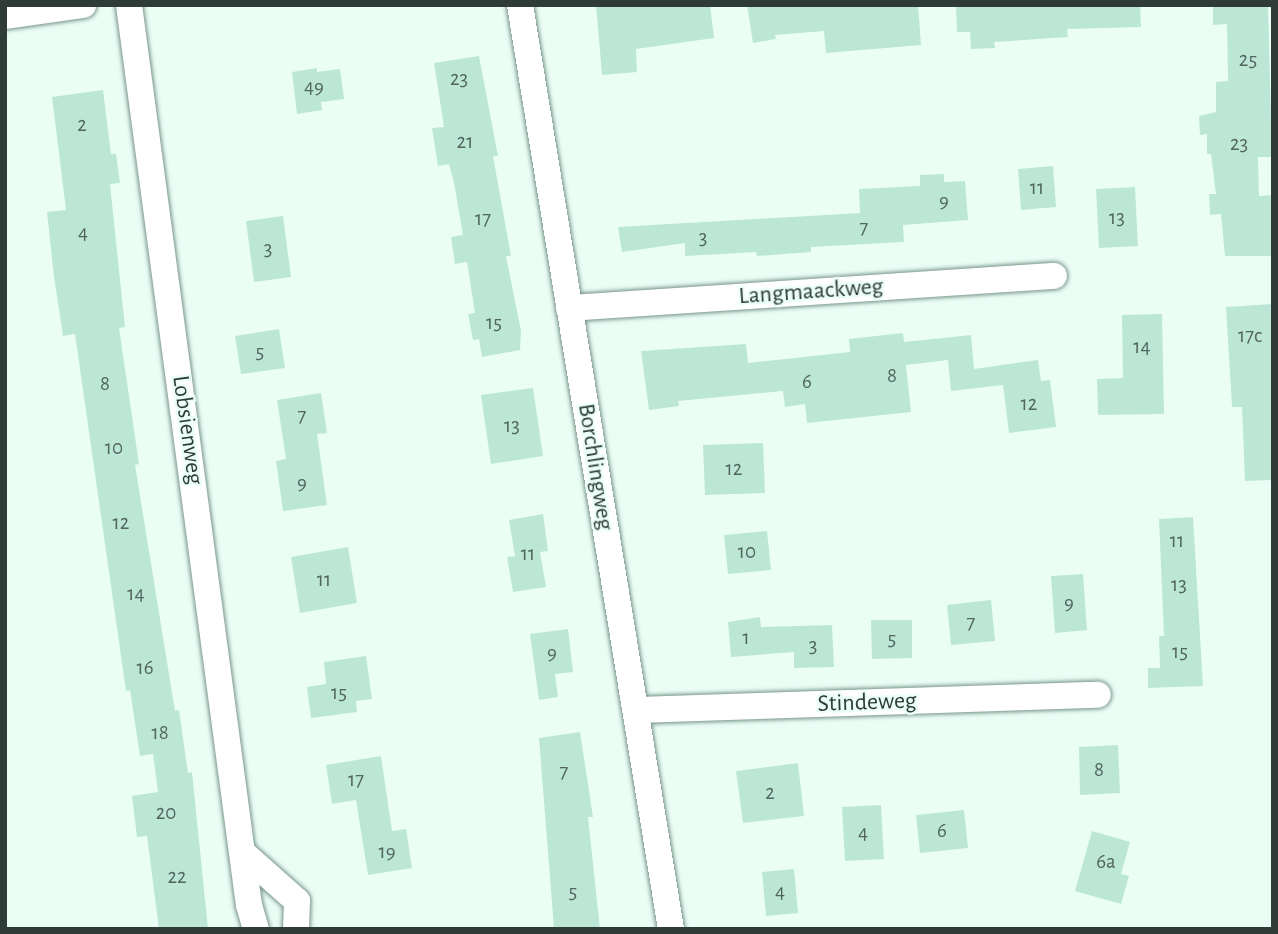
<!DOCTYPE html>
<html>
<head>
<meta charset="utf-8">
<style>
	body { margin:0 }
	#map { position:relative; width:1278px; height:934px; overflow:hidden; background:#ebfef6; font-family:"Alegreya Sans",sans-serif }
	div>[style] { position:absolute }
	.building>* { inset:0; background:#bce7d7 }
	.roads { filter:drop-shadow(0 0 2px #79968b) drop-shadow(0 0 2px #79968b) }
	.minor>* { height:26px; margin:-13px; padding:0 13px; transform-origin:13px; border-radius:13px; background:#fff }
	span { translate:-50% -50%; white-space:nowrap; text-align:center; line-height:1.15; -webkit-text-stroke:5px #ebfef6; paint-order:stroke }
	.number-label { font-size:21px; color:#52665e }
	.number-label span { -webkit-text-stroke-width:0 }
	.street-label { font-size:24px; color:#2e3b36 }
	.frame { position:absolute; inset:0; border:7px solid #2e3b36; pointer-events:none }
</style>
</head>
<body>
<div id="map">
	<div class="building">
		<i style="clip-path:polygon(596px 5px,710px 5px,714px 38px,636px 49px,637px 72px,602px 75px)"></i>
		<i style="clip-path:polygon(747px 5px,918px 5px,921px 45px,826px 53px,824px 31px,775px 35px,776px 39px,753px 43px)"></i>
		<i style="clip-path:polygon(956px 5px,1140px 5px,1141px 27px,1067px 29px,1068px 37px,994px 42px,995px 48px,971px 49px,970px 32px,957px 32px)"></i>
		<i style="clip-path:polygon(1213px 5px,1268px 5px,1272px 157px,1258px 157px,1259px 196px,1272px 195px,1273px 256px,1225px 256px,1221px 214px,1210px 215px,1209px 194px,1216px 194px,1211px 154px,1207px 154px,1207px 134px,1200px 135px,1199px 116px,1216px 112px,1216px 82px,1228px 81px,1227px 24px,1213px 25px)"></i>
		<i style="clip-path:polygon(479px 56px,498px 156px,493px 156px,511px 256px,506px 256px,521px 331px,520px 350px,482px 357px,479px 339px,473px 340px,468px 314px,475px 313px,467px 262px,455px 264px,451px 237px,463px 235px,454px 183px,449px 164px,438px 166px,432px 128px,444px 127px,434px 63px)"></i>
		<i style="clip-path:polygon(317px 68px,317px 72px,340px 69px,344px 99px,321px 102px,322px 110px,297px 114px,292px 72px)"></i>
		<i style="clip-path:polygon(103px 90px,111px 154px,116px 154px,120px 183px,110px 184px,125px 327px,119px 328px,139px 464px,135px 465px,175px 711px,179px 710px,188px 773px,192px 772px,208px 929px,159px 929px,147px 836px,137px 837px,132px 796px,158px 792px,153px 754px,140px 756px,130px 690px,126px 691px,75px 334px,63px 336px,54px 277px,47px 212px,66px 210px,52px 97px)"></i>
		<i style="clip-path:polygon(1053px 166px,1056px 207px,1021px 210px,1018px 169px)"></i>
		<i style="clip-path:polygon(944px 174px,944px 182px,965px 181px,968px 220px,903px 225px,904px 242px,811px 247px,811px 252px,757px 256px,756px 252px,685px 256px,685px 243px,622px 252px,618px 227px,860px 213px,859px 189px,920px 186px,920px 175px)"></i>
		<i style="clip-path:polygon(1135px 187px,1138px 246px,1099px 248px,1096px 189px)"></i>
		<i style="clip-path:polygon(283px 216px,291px 277px,254px 282px,246px 221px)"></i>
		<i style="clip-path:polygon(1273px 304px,1273px 480px,1245px 481px,1242px 407px,1232px 407px,1226px 307px)"></i>
		<i style="clip-path:polygon(1162px 314px,1164px 414px,1098px 415px,1097px 379px,1123px 378px,1122px 315px)"></i>
		<i style="clip-path:polygon(279px 329px,285px 368px,241px 374px,235px 336px)"></i>
		<i style="clip-path:polygon(903px 333px,904px 342px,971px 335px,974px 369px,1038px 360px,1041px 381px,1050px 380px,1056px 427px,1009px 433px,1003px 385px,951px 391px,948px 360px,906px 365px,911px 412px,807px 423px,805px 404px,785px 407px,783px 391px,678px 401px,679px 406px,649px 410px,641px 351px,746px 344px,748px 363px,850px 352px,849px 339px)"></i>
		<i style="clip-path:polygon(533px 388px,543px 456px,491px 464px,481px 395px)"></i>
		<i style="clip-path:polygon(321px 393px,327px 433px,317px 434px,327px 505px,283px 511px,276px 461px,286px 459px,277px 400px)"></i>
		<i style="clip-path:polygon(763px 443px,765px 493px,705px 495px,703px 445px)"></i>
		<i style="clip-path:polygon(543px 514px,548px 551px,540px 552px,546px 587px,513px 592px,507px 557px,515px 556px,509px 520px)"></i>
		<i style="clip-path:polygon(1193px 517px,1203px 686px,1148px 688px,1148px 668px,1160px 668px,1159px 636px,1164px 636px,1159px 519px)"></i>
		<i style="clip-path:polygon(767px 531px,771px 570px,728px 574px,724px 535px)"></i>
		<i style="clip-path:polygon(348px 547px,357px 603px,300px 613px,291px 557px)"></i>
		<i style="clip-path:polygon(1083px 574px,1087px 630px,1055px 633px,1051px 576px)"></i>
		<i style="clip-path:polygon(991px 600px,995px 641px,951px 645px,947px 605px)"></i>
		<i style="clip-path:polygon(760px 617px,761px 627px,832px 625px,834px 667px,794px 668px,794px 652px,731px 657px,728px 622px)"></i>
		<i style="clip-path:polygon(871px 620px,912px 620px,912px 658px,872px 659px)"></i>
		<i style="clip-path:polygon(568px 629px,573px 672px,555px 674px,558px 697px,539px 700px,530px 634px)"></i>
		<i style="clip-path:polygon(366px 656px,372px 699px,356px 701px,357px 712px,311px 718px,307px 687px,326px 684px,324px 662px)"></i>
		<i style="clip-path:polygon(580px 732px,593px 817px,588px 817px,600px 929px,554px 929px,539px 738px)"></i>
		<i style="clip-path:polygon(1118px 745px,1120px 793px,1080px 795px,1079px 747px)"></i>
		<i style="clip-path:polygon(381px 756px,392px 831px,406px 829px,412px 868px,368px 875px,356px 800px,332px 804px,326px 765px)"></i>
		<i style="clip-path:polygon(798px 763px,804px 816px,743px 823px,736px 771px)"></i>
		<i style="clip-path:polygon(881px 805px,884px 859px,845px 861px,842px 807px)"></i>
		<i style="clip-path:polygon(964px 810px,968px 848px,920px 853px,916px 815px)"></i>
		<i style="clip-path:polygon(1092px 831px,1130px 842px,1121px 874px,1129px 876px,1121px 904px,1075px 891px)"></i>
		<i style="clip-path:polygon(794px 869px,798px 913px,766px 916px,762px 872px)"></i>
	</div>
	<div class="roads">
		<div class="minor">
			<i style="left:129px;top:5px;width:908px;rotate:82.41deg"></i>
			<i style="left:249px;top:905px;width:25px;rotate:74deg"></i>
			<i style="left:520px;top:5px;width:936px;rotate:80.72deg"></i>
			<i style="left:5px;top:16px;width:79px;rotate:-8deg"></i>
			<i style="left:569px;top:308px;width:486px;rotate:-3.8deg"></i>
			<i style="left:636px;top:710px;width:462px;rotate:-1.9deg"></i>
			<i style="left:244px;top:854px;width:71px;rotate:41.6deg"></i>
			<i style="left:297px;top:901px;width:28px;rotate:92deg"></i>
		</div>
	</div>
	<div class="number-label">
		<span style="left:1248px;top:60px">25</span>
		<span style="left:459px;top:79px">23</span>
		<span style="left:314px;top:87px">49</span>
		<span style="left:82px;top:125px">2</span>
		<span style="left:465px;top:142px">21</span>
		<span style="left:1239px;top:144px">23</span>
		<span style="left:1037px;top:188px">11</span>
		<span style="left:944px;top:201px">9</span>
		<span style="left:1117px;top:218px">13</span>
		<span style="left:483px;top:219px">17</span>
		<span style="left:864px;top:228px">7</span>
		<span style="left:83px;top:233px">4</span>
		<span style="left:703px;top:238px">3</span>
		<span style="left:268px;top:249px">3</span>
		<span style="left:494px;top:323px">15</span>
		<span style="left:1250px;top:336px">17c</span>
		<span style="left:1142px;top:347px">14</span>
		<span style="left:260px;top:352px">5</span>
		<span style="left:892px;top:376px">8</span>
		<span style="left:807px;top:382px">6</span>
		<span style="left:105px;top:384px">8</span>
		<span style="left:1029px;top:404px">12</span>
		<span style="left:302px;top:416px">7</span>
		<span style="left:512px;top:426px">13</span>
		<span style="left:114px;top:448px">10</span>
		<span style="left:734px;top:469px">12</span>
		<span style="left:302px;top:483px">9</span>
		<span style="left:121px;top:523px">12</span>
		<span style="left:1177px;top:541px">11</span>
		<span style="left:747px;top:552px">10</span>
		<span style="left:528px;top:554px">11</span>
		<span style="left:324px;top:580px">11</span>
		<span style="left:1179px;top:585px">13</span>
		<span style="left:136px;top:594px">14</span>
		<span style="left:1069px;top:603px">9</span>
		<span style="left:971px;top:623px">7</span>
		<span style="left:746px;top:638px">1</span>
		<span style="left:892px;top:639px">5</span>
		<span style="left:813px;top:646px">3</span>
		<span style="left:1180px;top:652px">15</span>
		<span style="left:552px;top:653px">9</span>
		<span style="left:145px;top:668px">16</span>
		<span style="left:339px;top:693px">15</span>
		<span style="left:160px;top:733px">18</span>
		<span style="left:1099px;top:770px">8</span>
		<span style="left:564px;top:772px">7</span>
		<span style="left:356px;top:780px">17</span>
		<span style="left:770px;top:793px">2</span>
		<span style="left:166px;top:813px">20</span>
		<span style="left:942px;top:831px">6</span>
		<span style="left:863px;top:833px">4</span>
		<span style="left:387px;top:852px">19</span>
		<span style="left:1106px;top:862px">6a</span>
		<span style="left:177px;top:877px">22</span>
		<span style="left:573px;top:892px">5</span>
		<span style="left:780px;top:892px">4</span>
	</div>
	<div class="street-label">
		<span style="left:811px;top:292px;rotate:-4deg">Langmaackweg</span>
		<span style="left:187px;top:430px;rotate:82deg">Lobsienweg</span>
		<span style="left:595px;top:467px;rotate:81deg">Borchlingweg</span>
		<span style="left:867px;top:703px;rotate:-2deg">Stindeweg</span>
	</div>
	<div class="frame"></div>
</div>
</body>
</html>
